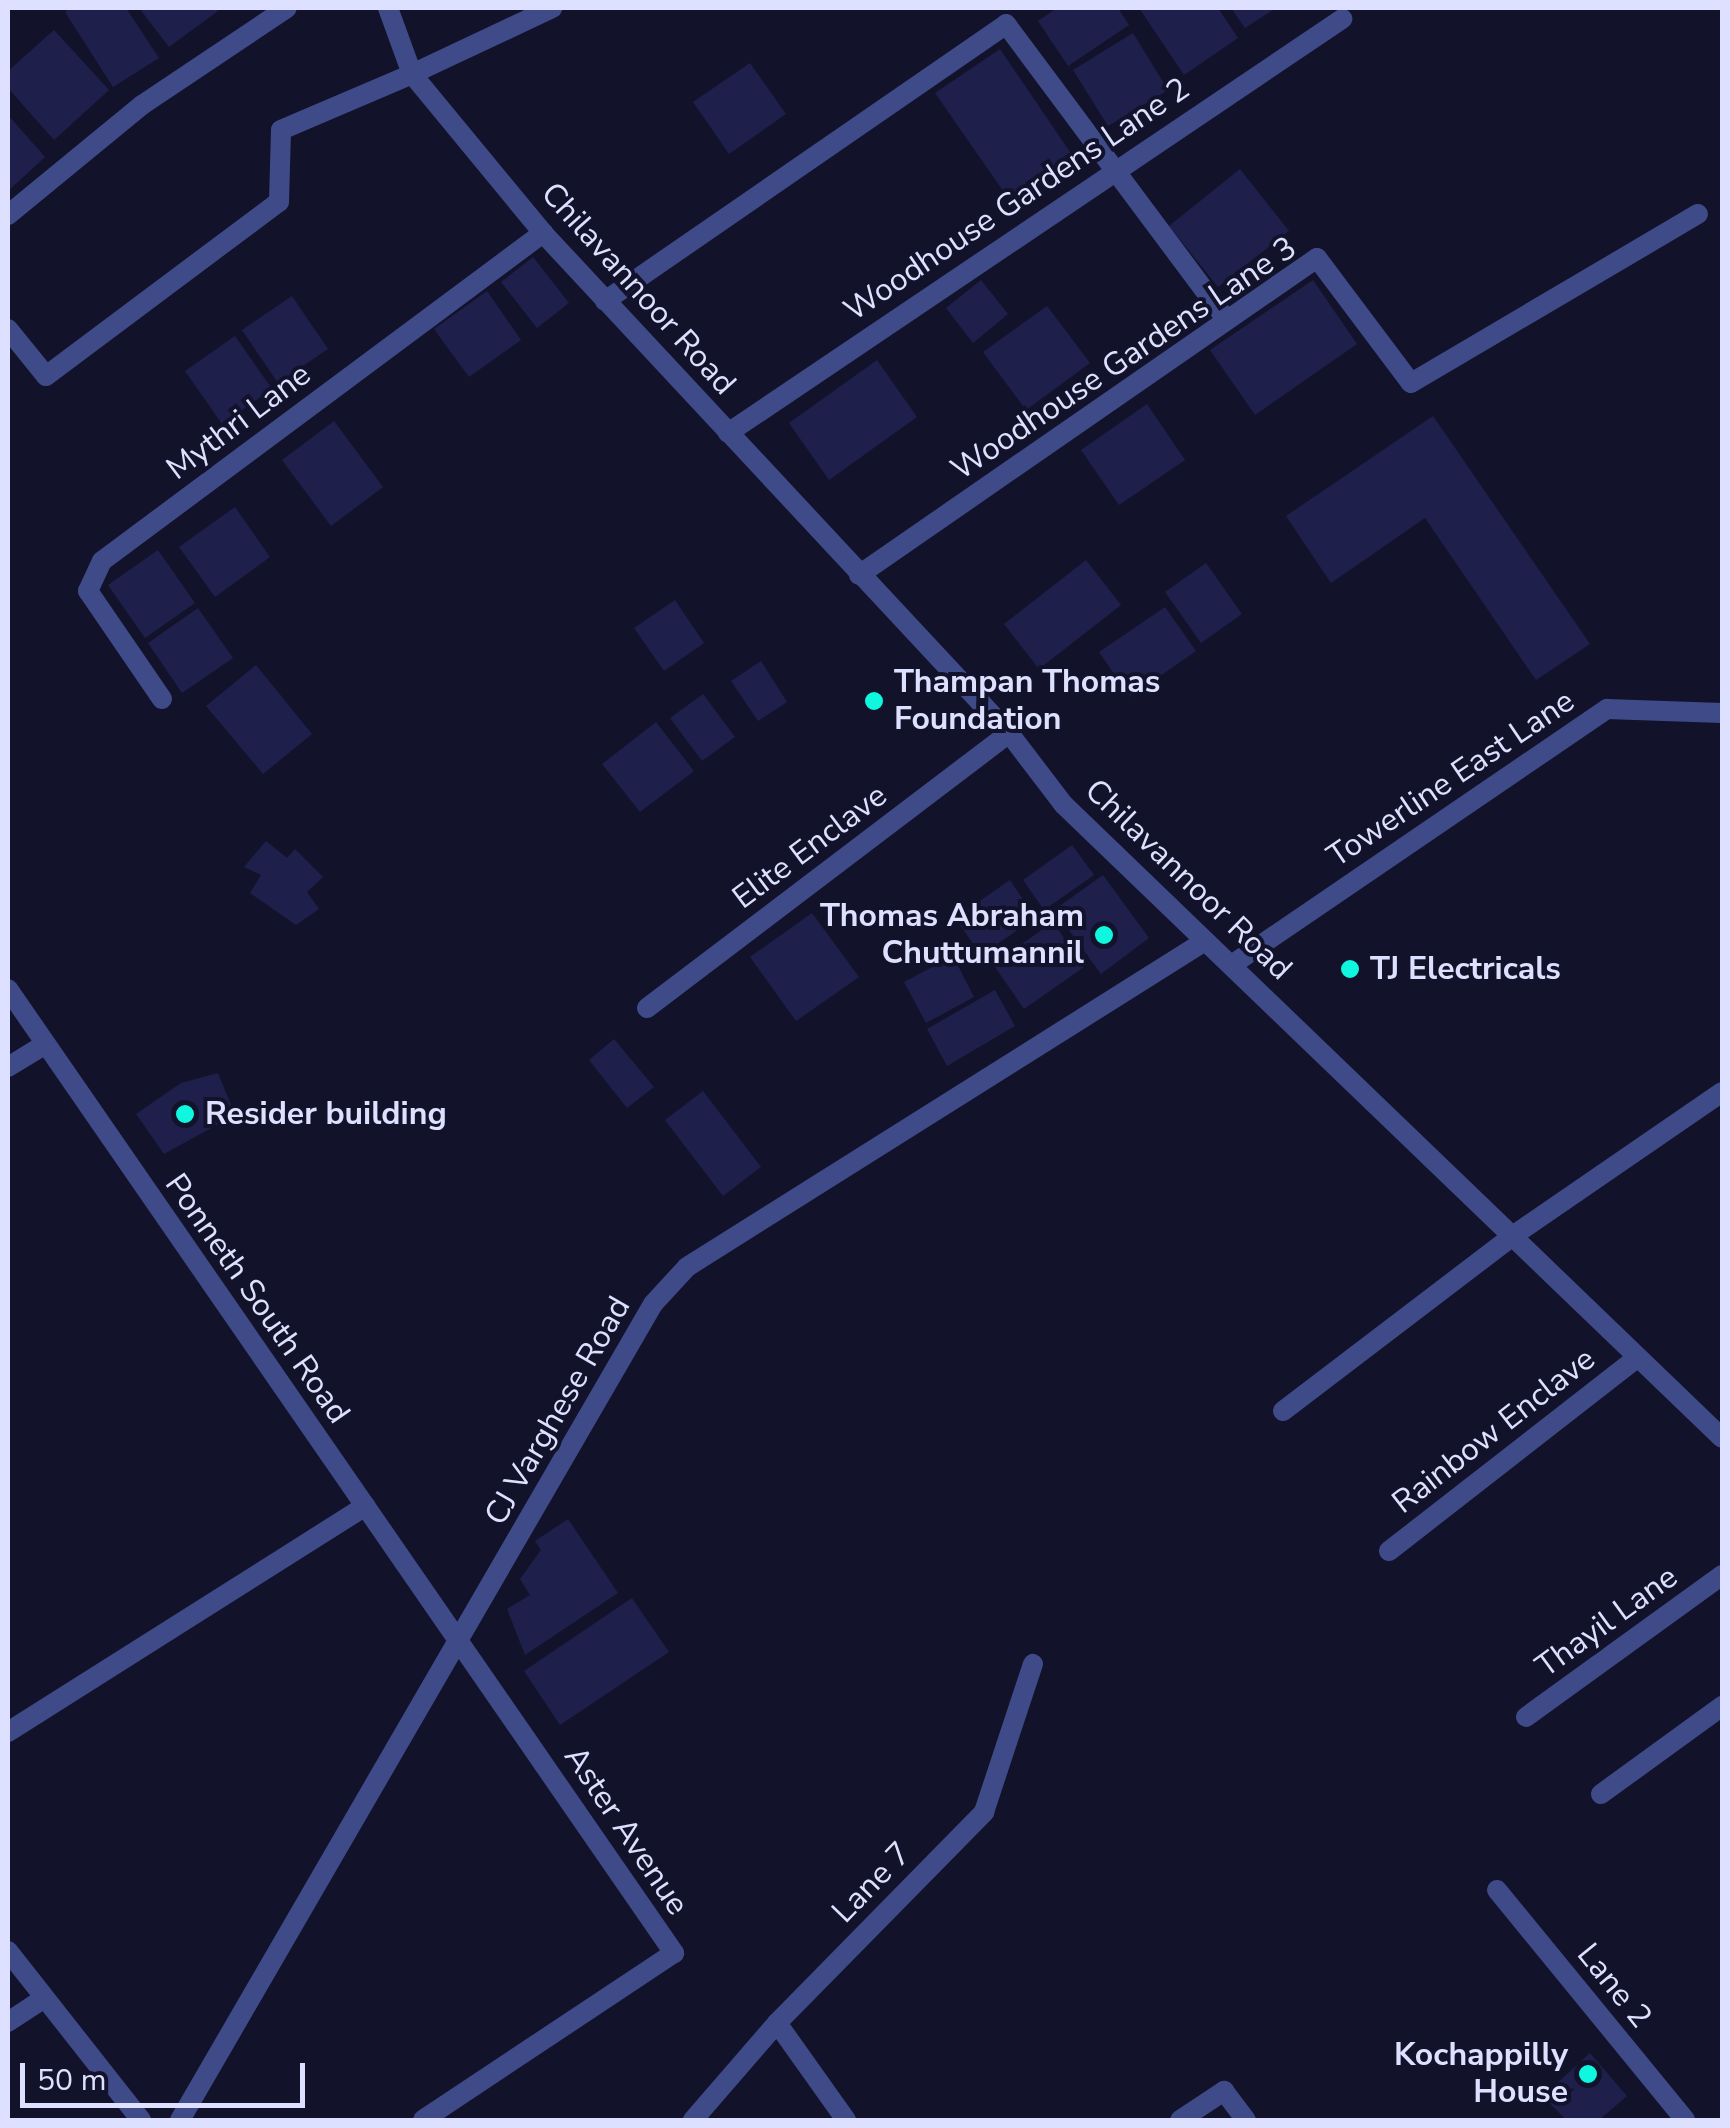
<!DOCTYPE html>
<html>
<head>
<meta charset="utf-8">
<style>
	body { margin:0 }
	#map { position:relative; width:1730px; height:2128px; overflow:hidden; background:#12132b; font-family:"Nunito Sans",sans-serif }
	div>[style] { position:absolute }
	.building>* { inset:0; background:#1f1f4c }
	.service>* { height:20px; margin:-10px; padding:0 10px; transform-origin:10px; border-radius:10px; background:#3f4b89 }
	.minor>* { height:20px; margin:-10px; padding:0 10px; transform-origin:10px; border-radius:10px; background:#3f4b89 }
	.tertiary>* { height:20px; margin:-10px; padding:0 10px; transform-origin:10px; border-radius:10px; background:#3f4b89 }
	.dots>* { width:28px; height:28px; translate:-50% -50%; box-sizing:border-box; border:5px solid #12132b; border-radius:50% }
	span { translate:-50% -50%; white-space:nowrap; text-align:center; line-height:1.15; -webkit-text-stroke:8px #12132b; paint-order:stroke }
	.street-label { font-size:32px; color:#dde0fe }
	.poi-label { font-size:32px; color:#dde0fe; font-weight:700 }
	.left { translate:0 -50%; text-align:left }
	.right { translate:-100% -50%; text-align:right }
	.frame { position:absolute; inset:0; border:10px solid #dde0fe; pointer-events:none }
	.scale { position:absolute; left:20px; top:2063px; width:285px; height:45px; box-sizing:border-box; border:5px solid #dde0fe; border-top:0; padding-left:12px; font-size:30px; line-height:35px; white-space:nowrap; color:#dde0fe; -webkit-text-stroke:8px #12132b; paint-order:stroke }
</style>
</head>
<body>
<div id="map">
	<div class="building">
		<i style="clip-path:polygon(71px 8px,126px 8px,159px 58px,113px 87px,65px 12px)"></i>
		<i style="clip-path:polygon(139px 8px,222px 8px,169px 47px)"></i>
		<i style="clip-path:polygon(1057px 8px,1118px 8px,1129px 25px,1068px 66px,1038px 21px)"></i>
		<i style="clip-path:polygon(1139px 8px,1218px 8px,1238px 38px,1184px 75px)"></i>
		<i style="clip-path:polygon(1231px 8px,1276px 8px,1245px 28px)"></i>
		<i style="clip-path:polygon(54px 30px,109px 90px,54px 140px,8px 88px,8px 71px)"></i>
		<i style="clip-path:polygon(1133px 33px,1168px 90px,1108px 126px,1073px 70px)"></i>
		<i style="clip-path:polygon(1000px 49px,1072px 155px,1008px 198px,935px 93px)"></i>
		<i style="clip-path:polygon(750px 63px,786px 114px,729px 154px,693px 102px)"></i>
		<i style="clip-path:polygon(8px 115px,45px 157px,8px 191px)"></i>
		<i style="clip-path:polygon(1240px 169px,1289px 231px,1218px 287px,1169px 226px)"></i>
		<i style="clip-path:polygon(533px 257px,569px 303px,537px 328px,501px 282px)"></i>
		<i style="clip-path:polygon(981px 280px,1008px 314px,973px 343px,946px 308px)"></i>
		<i style="clip-path:polygon(1313px 280px,1357px 344px,1255px 415px,1210px 350px)"></i>
		<i style="clip-path:polygon(487px 291px,521px 340px,469px 377px,434px 329px)"></i>
		<i style="clip-path:polygon(292px 296px,328px 349px,278px 383px,242px 330px)"></i>
		<i style="clip-path:polygon(1047px 306px,1090px 363px,1026px 410px,983px 352px)"></i>
		<i style="clip-path:polygon(235px 336px,272px 389px,222px 424px,185px 371px)"></i>
		<i style="clip-path:polygon(877px 360px,917px 417px,829px 480px,789px 423px)"></i>
		<i style="clip-path:polygon(1147px 404px,1185px 460px,1119px 505px,1081px 450px)"></i>
		<i style="clip-path:polygon(1433px 416px,1590px 644px,1536px 680px,1425px 518px,1331px 583px,1286px 516px)"></i>
		<i style="clip-path:polygon(334px 421px,383px 487px,331px 526px,282px 460px)"></i>
		<i style="clip-path:polygon(235px 507px,270px 557px,215px 597px,179px 547px)"></i>
		<i style="clip-path:polygon(158px 550px,195px 603px,145px 638px,108px 585px)"></i>
		<i style="clip-path:polygon(1086px 560px,1121px 605px,1039px 669px,1004px 624px)"></i>
		<i style="clip-path:polygon(1206px 563px,1242px 614px,1201px 643px,1165px 592px)"></i>
		<i style="clip-path:polygon(675px 600px,704px 643px,664px 671px,634px 628px)"></i>
		<i style="clip-path:polygon(1165px 607px,1196px 651px,1130px 697px,1099px 652px)"></i>
		<i style="clip-path:polygon(198px 608px,233px 658px,182px 693px,148px 643px)"></i>
		<i style="clip-path:polygon(761px 661px,787px 702px,758px 721px,731px 681px)"></i>
		<i style="clip-path:polygon(256px 665px,312px 734px,263px 774px,206px 706px)"></i>
		<i style="clip-path:polygon(703px 694px,735px 737px,702px 761px,670px 718px)"></i>
		<i style="clip-path:polygon(656px 722px,694px 771px,640px 812px,602px 764px)"></i>
		<i style="clip-path:polygon(266px 841px,287px 858px,295px 849px,323px 877px,307px 892px,319px 909px,296px 925px,250px 893px,261px 875px,244px 867px)"></i>
		<i style="clip-path:polygon(1072px 845px,1094px 875px,1044px 910px,1023px 880px)"></i>
		<i style="clip-path:polygon(1103px 875px,1149px 938px,1101px 974px,1054px 910px)"></i>
		<i style="clip-path:polygon(1010px 880px,1035px 918px,981px 955px,955px 918px)"></i>
		<i style="clip-path:polygon(812px 913px,859px 977px,796px 1021px,750px 957px)"></i>
		<i style="clip-path:polygon(1053px 922px,1084px 967px,1024px 1009px,993px 964px)"></i>
		<i style="clip-path:polygon(953px 956px,974px 997px,926px 1023px,904px 982px)"></i>
		<i style="clip-path:polygon(995px 990px,1015px 1026px,947px 1066px,927px 1029px)"></i>
		<i style="clip-path:polygon(614px 1039px,654px 1087px,627px 1108px,589px 1060px)"></i>
		<i style="clip-path:polygon(218px 1073px,235px 1115px,164px 1154px,136px 1114px,181px 1083px)"></i>
		<i style="clip-path:polygon(703px 1091px,761px 1167px,723px 1196px,665px 1120px)"></i>
		<i style="clip-path:polygon(568px 1519px,618px 1593px,525px 1655px,507px 1609px,530px 1595px,520px 1579px,541px 1550px,535px 1541px)"></i>
		<i style="clip-path:polygon(632px 1598px,669px 1652px,560px 1725px,524px 1671px)"></i>
		<i style="clip-path:polygon(1590px 2053px,1627px 2096px,1599px 2120px,1566px 2120px,1543px 2096px)"></i>
	</div>
	<div class="service">
		<i style="left:8px;top:329px;width:60px;rotate:51deg"></i>
		<i style="left:46px;top:376px;width:291px;rotate:-36.8deg"></i>
		<i style="left:279px;top:202px;width:72px;rotate:-88.4deg"></i>
		<i style="left:281px;top:130px;width:142px;rotate:-23.1deg"></i>
	</div>
	<div class="minor">
		<i style="left:412px;top:74px;width:155px;rotate:-25.2deg"></i>
		<i style="left:8px;top:215px;width:173px;rotate:-39.4deg"></i>
		<i style="left:142px;top:105px;width:174px;rotate:-33.8deg"></i>
		<i style="left:605px;top:301px;width:487px;rotate:-34.6deg"></i>
		<i style="left:1006px;top:24px;width:369px;rotate:53.3deg"></i>
		<i style="left:728px;top:433px;width:741px;rotate:-33.99deg"></i>
		<i style="left:859px;top:575px;width:557px;rotate:-34.69deg"></i>
		<i style="left:1317px;top:258px;width:156px;rotate:53.1deg"></i>
		<i style="left:1411px;top:383px;width:333px;rotate:-30.5deg"></i>
		<i style="left:162px;top:699px;width:131px;rotate:-124.4deg"></i>
		<i style="left:88px;top:591px;width:33px;rotate:-65deg"></i>
		<i style="left:102px;top:561px;width:550px;rotate:-36.64deg"></i>
		<i style="left:1233px;top:964px;width:453px;rotate:-34.3deg"></i>
		<i style="left:1607px;top:709px;width:115px;rotate:2deg"></i>
		<i style="left:8px;top:989px;width:1172px;rotate:55.36deg"></i>
		<i style="left:674px;top:1953px;width:301px;rotate:146.4deg"></i>
		<i style="left:647px;top:1008px;width:455px;rotate:-37.2deg"></i>
		<i style="left:8px;top:1067px;width:42px;rotate:-31.4deg"></i>
		<i style="left:1283px;top:1411px;width:290px;rotate:-37.3deg"></i>
		<i style="left:1514px;top:1235px;width:252px;rotate:-34.5deg"></i>
		<i style="left:1389px;top:1551px;width:313px;rotate:-37.9deg"></i>
		<i style="left:1526px;top:1717px;width:242px;rotate:-35.9deg"></i>
		<i style="left:8px;top:1732px;width:423px;rotate:-32.3deg"></i>
		<i style="left:1601px;top:1794px;width:150px;rotate:-36deg"></i>
		<i style="left:1497px;top:1890px;width:297px;rotate:50.7deg"></i>
		<i style="left:8px;top:1951px;width:215px;rotate:51.8deg"></i>
		<i style="left:8px;top:2022px;width:42px;rotate:-33.3deg"></i>
		<i style="left:180px;top:2120px;width:943px;rotate:-59.9deg"></i>
		<i style="left:653px;top:1304px;width:50px;rotate:-47.4deg"></i>
		<i style="left:687px;top:1267px;width:612px;rotate:-32.18deg"></i>
		<i style="left:693px;top:2120px;width:128px;rotate:-49.1deg"></i>
		<i style="left:846px;top:2120px;width:119px;rotate:-125.4deg"></i>
		<i style="left:777px;top:2023px;width:296px;rotate:-45.5deg"></i>
		<i style="left:984px;top:1812px;width:156px;rotate:-71.7deg"></i>
		<i style="left:1180px;top:2120px;width:53px;rotate:-33.4deg"></i>
		<i style="left:1224px;top:2091px;width:36px;rotate:53deg"></i>
	</div>
	<div class="tertiary">
		<i style="left:388px;top:8px;width:70px;rotate:70deg"></i>
		<i style="left:412px;top:74px;width:206px;rotate:50.5deg"></i>
		<i style="left:543px;top:233px;width:683px;rotate:47.02deg"></i>
		<i style="left:1009px;top:733px;width:89px;rotate:52.7deg"></i>
		<i style="left:1063px;top:804px;width:914px;rotate:43.89deg"></i>
	</div>
	<div class="dots">
		<i style="left:874px;top:701px;background:#0ff8df"></i>
		<i style="left:1104px;top:935px;background:#0ff8df"></i>
		<i style="left:1350px;top:969px;background:#0ff8df"></i>
		<i style="left:185px;top:1114px;background:#0ff8df"></i>
		<i style="left:1588px;top:2074px;background:#0ff8df"></i>
	</div>
	<div class="street-label">
		<span style="left:1017px;top:200px;rotate:-34deg">Woodhouse Gardens Lane 2</span>
		<span style="left:638px;top:289px;rotate:48deg">Chilavannoor Road</span>
		<span style="left:1124px;top:359px;rotate:-34deg">Woodhouse Gardens Lane 3</span>
		<span style="left:239px;top:422px;rotate:-37deg">Mythri Lane</span>
		<span style="left:1451px;top:779px;rotate:-34deg">Towerline East Lane</span>
		<span style="left:810px;top:847px;rotate:-37deg">Elite Enclave</span>
		<span style="left:1188px;top:880px;rotate:44deg">Chilavannoor Road</span>
		<span style="left:257px;top:1299px;rotate:55deg">Ponneth South Road</span>
		<span style="left:558px;top:1411px;rotate:-60deg">CJ Varghese Road</span>
		<span style="left:1494px;top:1431px;rotate:-38deg">Rainbow Enclave</span>
		<span style="left:1607px;top:1622px;rotate:-36deg">Thayil Lane</span>
		<span style="left:626px;top:1831px;rotate:56deg">Aster Avenue</span>
		<span style="left:872px;top:1883px;rotate:-46deg">Lane 7</span>
		<span style="left:1614px;top:1986px;rotate:51deg">Lane 2</span>
	</div>
	<div class="poi-label">
		<span class="left" style="left:894px;top:701px">Thampan Thomas<br>Foundation</span>
		<span class="right" style="left:1084px;top:935px">Thomas Abraham<br>Chuttumannil</span>
		<span class="left" style="left:1370px;top:969px">TJ Electricals</span>
		<span class="left" style="left:205px;top:1114px">Resider building</span>
		<span class="right" style="left:1568px;top:2074px">Kochappilly<br>House</span>
	</div>
	<div class="frame"></div>
	<div class="scale">50 m</div>
</div>
</body>
</html>
